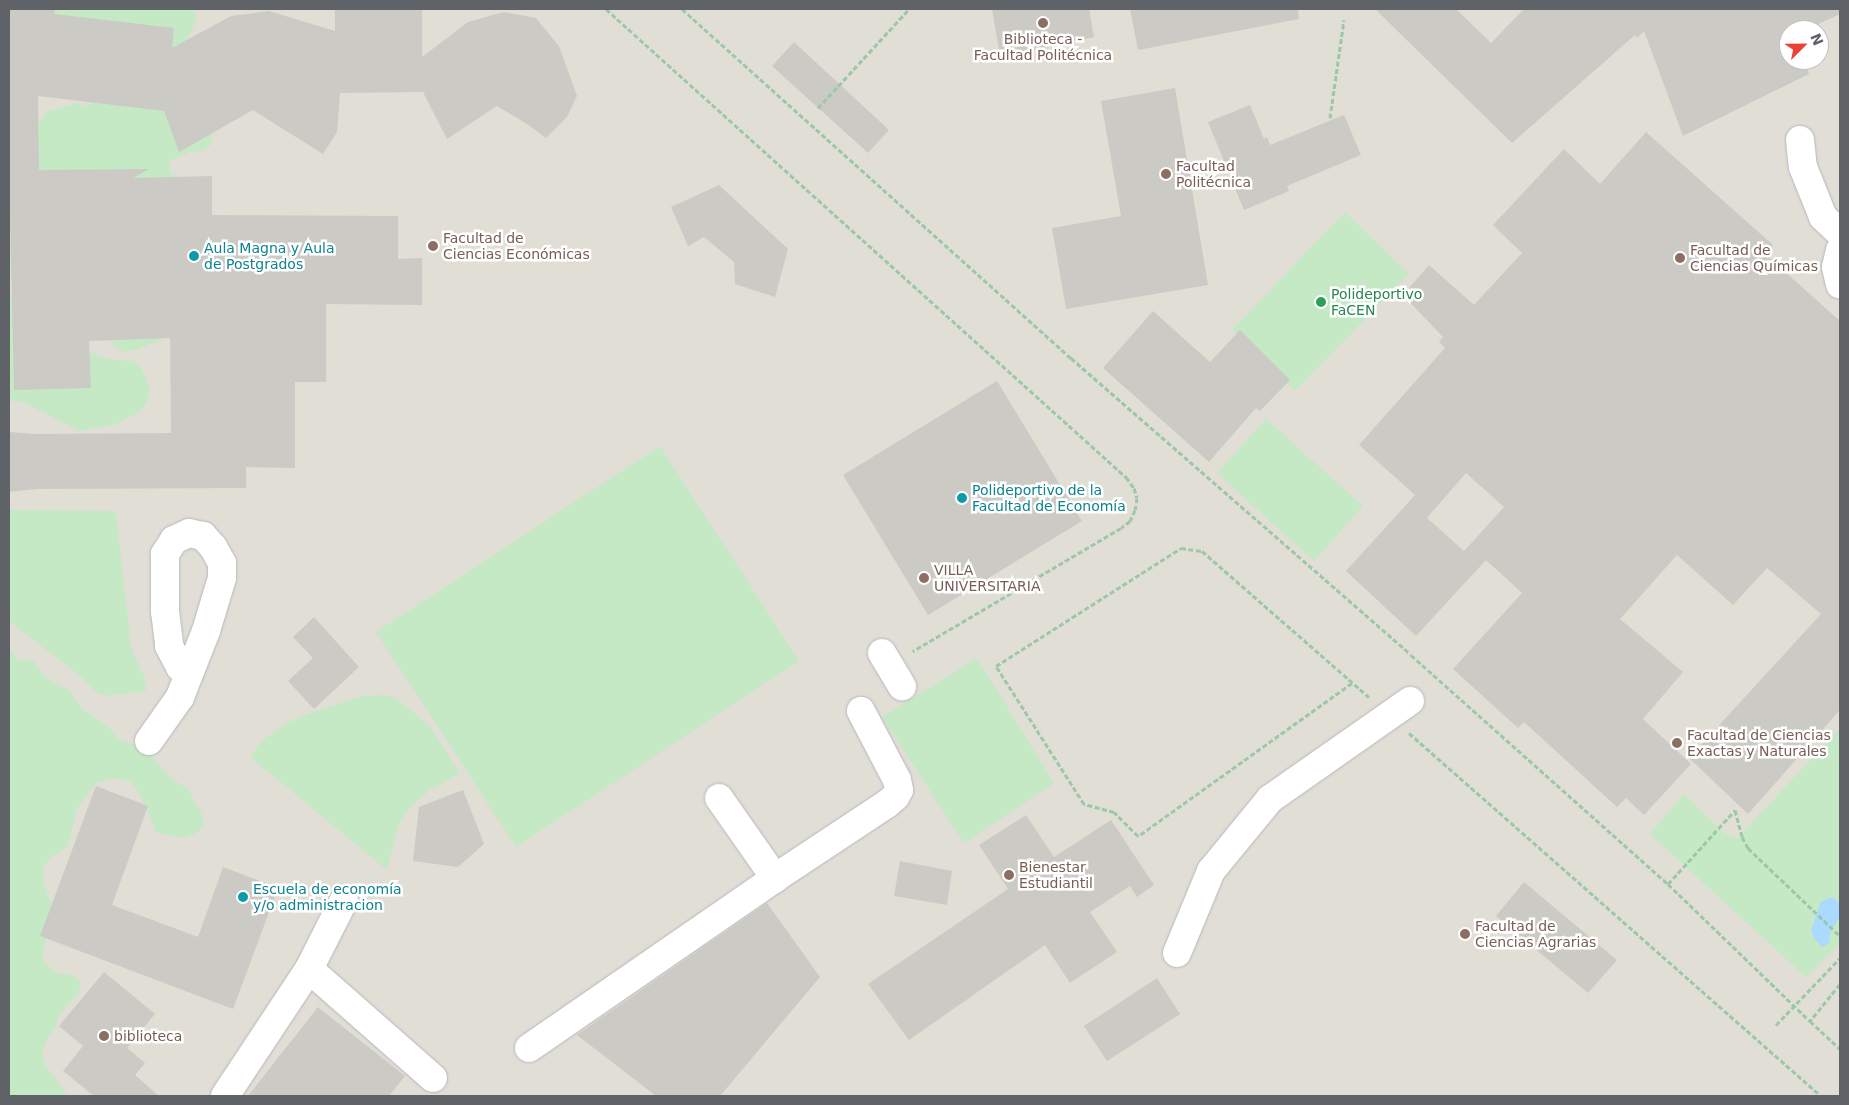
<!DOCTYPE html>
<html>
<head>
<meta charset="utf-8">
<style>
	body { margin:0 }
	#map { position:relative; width:1849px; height:1105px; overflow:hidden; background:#f1efe8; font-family:"DejaVu Sans",sans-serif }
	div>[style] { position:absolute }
	.education>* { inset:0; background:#e1ded6 }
	.green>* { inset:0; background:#c5e8c5 }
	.water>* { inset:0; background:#aadaff }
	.building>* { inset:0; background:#cccac5 }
	.path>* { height:3px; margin-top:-1.5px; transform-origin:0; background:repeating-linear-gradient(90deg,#9cc7a9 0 5px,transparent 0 7.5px) }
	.roads { filter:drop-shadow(0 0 1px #b5b8bc) drop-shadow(0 0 1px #b5b8bc) }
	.minor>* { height:28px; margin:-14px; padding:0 14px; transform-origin:14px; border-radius:14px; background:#fff }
	.dots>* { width:14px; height:14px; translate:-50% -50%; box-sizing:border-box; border:2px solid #fff; border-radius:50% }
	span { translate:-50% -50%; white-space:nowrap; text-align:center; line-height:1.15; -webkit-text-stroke:5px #fff; paint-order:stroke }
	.education-label { font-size:14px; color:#785e54 }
	.left { translate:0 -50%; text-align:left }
	.culture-label { font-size:14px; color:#0d838f }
	.leisure-label { font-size:14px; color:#27864d }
	.frame { position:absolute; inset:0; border:10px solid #5f6368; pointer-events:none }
	.north { position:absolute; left:1779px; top:20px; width:50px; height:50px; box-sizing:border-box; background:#fff; border:1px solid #bfc1c3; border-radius:50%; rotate:67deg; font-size:14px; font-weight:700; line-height:20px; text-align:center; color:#5f6368 }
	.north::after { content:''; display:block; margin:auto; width:18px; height:22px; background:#ea4335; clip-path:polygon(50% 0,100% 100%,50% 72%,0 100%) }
</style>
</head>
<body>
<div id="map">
	<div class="education">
		<i style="clip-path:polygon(evenodd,9px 9px,1840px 9px,1840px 1096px,9px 1096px,9px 9px,1789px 30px,1819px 30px,1819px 60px,1789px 60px,1789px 30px)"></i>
	</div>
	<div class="green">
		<i style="clip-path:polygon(53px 9px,193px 9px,197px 17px,188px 39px,174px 61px,167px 41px,140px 24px,130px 27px,52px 14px)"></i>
		<i style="clip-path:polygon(105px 95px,214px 111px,211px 145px,201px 151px,190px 152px,170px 161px,170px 173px,180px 177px,172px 328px,166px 338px,135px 350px,124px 352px,115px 347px,86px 315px,14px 281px,9px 273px,9px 160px,36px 144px,40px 121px,46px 112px,76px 103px,86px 106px)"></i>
		<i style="clip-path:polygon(1345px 212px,1409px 274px,1295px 391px,1232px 330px)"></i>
		<i style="clip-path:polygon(9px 293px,17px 295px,79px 334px,91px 353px,112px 360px,134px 361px,142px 369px,150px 390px,147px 401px,141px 411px,113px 425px,80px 431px,21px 401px,9px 401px)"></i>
		<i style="clip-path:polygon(1266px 419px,1363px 506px,1314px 561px,1217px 473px)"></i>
		<i style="clip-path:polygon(660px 446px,799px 661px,516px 847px,376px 632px)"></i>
		<i style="clip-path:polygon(9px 510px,116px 511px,131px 647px,145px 679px,146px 691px,106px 696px,96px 692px,79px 675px,9px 621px)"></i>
		<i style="clip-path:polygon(9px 648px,17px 659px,33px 661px,46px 678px,70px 691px,82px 709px,109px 727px,118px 739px,145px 748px,169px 777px,188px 789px,200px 810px,204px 824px,198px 832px,185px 838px,157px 833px,140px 794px,131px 782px,114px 778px,95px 784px,77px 809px,68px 846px,50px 858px,43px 868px,44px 882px,52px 908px,42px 957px,44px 963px,56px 973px,72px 975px,80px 982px,79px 994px,59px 1014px,55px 1029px,48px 1037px,42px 1051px,45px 1065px,68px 1096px,9px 1096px)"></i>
		<i style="clip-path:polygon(977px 658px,1054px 783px,964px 843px,882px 717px)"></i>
		<i style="clip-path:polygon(385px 695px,395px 698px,430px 726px,460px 774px,431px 789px,411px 806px,398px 826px,387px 870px,250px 757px,261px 741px,289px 722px,310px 713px,363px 696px)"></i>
		<i style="clip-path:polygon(1840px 728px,1840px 943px,1806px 977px,1650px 834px,1684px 794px,1724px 833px,1738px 838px)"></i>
	</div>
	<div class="water">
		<i style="clip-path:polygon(1828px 898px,1834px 898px,1839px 903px,1840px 917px,1830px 932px,1829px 943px,1823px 947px,1815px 940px,1811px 930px,1821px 902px)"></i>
	</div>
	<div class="building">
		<i style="clip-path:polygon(9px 9px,55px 9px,54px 14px,174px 28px,172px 48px,231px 16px,269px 11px,335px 31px,335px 9px,422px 9px,422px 57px,468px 22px,504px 12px,536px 18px,559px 46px,577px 96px,567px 117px,546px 138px,527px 124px,497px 106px,447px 139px,423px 92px,340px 93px,337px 132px,323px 154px,253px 110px,179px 152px,164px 111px,38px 96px,39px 170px,149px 169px,133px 178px,212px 176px,212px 215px,398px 216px,398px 259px,422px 258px,422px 305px,326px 304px,326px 382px,295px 382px,295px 468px,246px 467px,246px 488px,37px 489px,9px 492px,9px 432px,36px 434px,171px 433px,170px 338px,89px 341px,91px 388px,14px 390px,9px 168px)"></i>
		<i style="clip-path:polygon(992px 9px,1089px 9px,1094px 37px,1000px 56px)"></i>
		<i style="clip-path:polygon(1130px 9px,1298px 9px,1299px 19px,1138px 50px)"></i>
		<i style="clip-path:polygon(1375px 9px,1456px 9px,1491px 43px,1524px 9px,1840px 9px,1840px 14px,1805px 30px,1789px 30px,1789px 60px,1805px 60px,1809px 74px,1683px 136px,1644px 31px,1637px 38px,1635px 35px,1512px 143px)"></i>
		<i style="clip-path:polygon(794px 42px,889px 130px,868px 153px,772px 66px)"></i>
		<i style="clip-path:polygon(1175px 88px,1208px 285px,1066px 309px,1052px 228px,1121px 216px,1101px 101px)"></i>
		<i style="clip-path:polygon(1250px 105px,1264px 139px,1267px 137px,1270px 145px,1344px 115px,1361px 155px,1287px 186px,1289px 191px,1244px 210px,1208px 122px)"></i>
		<i style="clip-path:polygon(evenodd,1646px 132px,1773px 245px,1765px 254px,1840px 321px,1840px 710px,1748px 814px,1689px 758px,1821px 614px,1767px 568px,1733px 605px,1677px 555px,1620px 619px,1683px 672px,1643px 719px,1691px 764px,1644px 815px,1626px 798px,1617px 807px,1524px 722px,1518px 728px,1453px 669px,1522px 593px,1486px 560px,1416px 636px,1346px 571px,1415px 495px,1359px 445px,1445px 348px,1439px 342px,1443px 337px,1403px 295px,1429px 265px,1474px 305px,1522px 253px,1493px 225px,1564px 149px,1600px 184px,1646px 132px,1466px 473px,1504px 507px,1464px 551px,1427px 518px,1466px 473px)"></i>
		<i style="clip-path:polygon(719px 185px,788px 249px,775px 297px,735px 284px,734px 262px,704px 237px,688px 246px,671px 207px)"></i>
		<i style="clip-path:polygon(1153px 311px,1210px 362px,1240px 330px,1290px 380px,1260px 411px,1256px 408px,1209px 462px,1103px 368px)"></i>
		<i style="clip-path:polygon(997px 381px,1082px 521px,928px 615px,843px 475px)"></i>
		<i style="clip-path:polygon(314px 617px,359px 667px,314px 709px,288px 681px,313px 658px,293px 637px)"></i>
		<i style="clip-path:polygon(96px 786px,148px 806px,112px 905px,198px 937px,223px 867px,278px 888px,233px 1009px,40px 936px)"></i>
		<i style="clip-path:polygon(463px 790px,484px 844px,458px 867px,413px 861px,419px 807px)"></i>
		<i style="clip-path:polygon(1026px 815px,1054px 857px,1111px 820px,1154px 885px,1137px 897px,1130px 886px,1090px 912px,1117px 952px,1070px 983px,1045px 945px,909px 1040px,868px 984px,1008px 889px,979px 845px)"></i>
		<i style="clip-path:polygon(900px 861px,952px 871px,947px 905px,894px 896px)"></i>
		<i style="clip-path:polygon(1524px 882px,1617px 960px,1588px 993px,1496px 916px)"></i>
		<i style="clip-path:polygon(767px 903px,820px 977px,720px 1096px,656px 1096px,577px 1035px)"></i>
		<i style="clip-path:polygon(104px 972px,155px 1014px,127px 1048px,145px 1063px,135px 1075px,159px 1096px,94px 1096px,63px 1071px,83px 1046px,59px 1026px)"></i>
		<i style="clip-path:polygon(1157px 978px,1180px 1014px,1107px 1061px,1084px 1026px)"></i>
		<i style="clip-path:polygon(318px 1007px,405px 1076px,389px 1096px,248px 1096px)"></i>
	</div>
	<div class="path">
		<i style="left:606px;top:9px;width:700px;rotate:41.99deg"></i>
		<i style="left:1126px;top:477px;width:14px;rotate:54deg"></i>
		<i style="left:1134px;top:488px;width:10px;rotate:73deg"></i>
		<i style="left:1137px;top:498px;width:12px;rotate:99deg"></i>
		<i style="left:1135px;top:510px;width:12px;rotate:114deg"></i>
		<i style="left:1130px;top:521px;width:11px;rotate:142deg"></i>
		<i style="left:1121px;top:528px;width:242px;rotate:149.4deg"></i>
		<i style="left:682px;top:9px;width:523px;rotate:41.9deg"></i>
		<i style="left:1071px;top:358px;width:451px;rotate:41.1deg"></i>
		<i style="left:1411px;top:655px;width:344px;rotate:41.7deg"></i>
		<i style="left:1668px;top:884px;width:100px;rotate:-47.8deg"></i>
		<i style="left:1735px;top:810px;width:28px;rotate:75deg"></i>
		<i style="left:1742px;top:837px;width:13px;rotate:61deg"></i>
		<i style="left:1748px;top:848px;width:127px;rotate:43.7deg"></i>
		<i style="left:818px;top:108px;width:134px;rotate:-47.4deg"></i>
		<i style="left:1330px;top:118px;width:99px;rotate:-81.9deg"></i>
		<i style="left:1352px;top:683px;width:263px;rotate:144.4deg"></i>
		<i style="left:1138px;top:836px;width:34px;rotate:-135deg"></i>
		<i style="left:1114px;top:812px;width:31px;rotate:-165deg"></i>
		<i style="left:1084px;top:804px;width:164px;rotate:-122.5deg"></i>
		<i style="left:996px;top:666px;width:219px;rotate:-32.5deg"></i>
		<i style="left:1181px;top:548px;width:21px;rotate:8deg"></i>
		<i style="left:1202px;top:551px;width:222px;rotate:41.2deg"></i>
		<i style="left:1409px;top:733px;width:549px;rotate:41.38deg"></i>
		<i style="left:1668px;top:884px;width:197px;rotate:44deg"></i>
		<i style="left:1840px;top:984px;width:48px;rotate:129deg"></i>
		<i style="left:1810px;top:1021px;width:41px;rotate:43deg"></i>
		<i style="left:1776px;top:1025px;width:93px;rotate:-46.3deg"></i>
	</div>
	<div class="roads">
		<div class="minor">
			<i style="left:1800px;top:140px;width:27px;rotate:84deg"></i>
			<i style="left:1803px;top:167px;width:54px;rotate:68.2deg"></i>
			<i style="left:1823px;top:217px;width:23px;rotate:43deg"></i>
			<i style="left:1840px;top:250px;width:17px;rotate:103deg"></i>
			<i style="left:1836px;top:267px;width:18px;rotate:77deg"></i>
			<i style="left:882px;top:653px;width:39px;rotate:59deg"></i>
			<i style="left:149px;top:741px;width:54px;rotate:-54.8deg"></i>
			<i style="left:180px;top:697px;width:71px;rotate:-68.5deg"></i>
			<i style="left:206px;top:631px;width:55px;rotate:-73.2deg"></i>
			<i style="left:222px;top:578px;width:15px;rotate:-90deg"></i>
			<i style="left:222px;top:563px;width:18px;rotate:-119deg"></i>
			<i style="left:213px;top:547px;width:15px;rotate:-132deg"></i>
			<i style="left:203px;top:536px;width:14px;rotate:-168deg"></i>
			<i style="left:189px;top:533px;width:17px;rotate:155deg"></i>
			<i style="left:174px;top:540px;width:17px;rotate:123deg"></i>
			<i style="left:165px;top:554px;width:57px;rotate:90deg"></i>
			<i style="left:165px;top:611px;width:35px;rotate:83deg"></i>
			<i style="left:169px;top:646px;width:24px;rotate:62deg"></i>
			<i style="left:180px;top:667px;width:11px;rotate:34deg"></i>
			<i style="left:719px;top:798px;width:98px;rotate:55deg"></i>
			<i style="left:1177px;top:953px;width:89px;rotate:-67.5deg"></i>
			<i style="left:1211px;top:871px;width:93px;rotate:-50.7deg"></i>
			<i style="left:1270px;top:799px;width:171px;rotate:-35deg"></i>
			<i style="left:309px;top:969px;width:165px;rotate:41.3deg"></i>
			<i style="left:529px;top:1048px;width:299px;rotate:-34.6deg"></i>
			<i style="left:775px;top:878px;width:134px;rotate:-33.5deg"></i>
			<i style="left:887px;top:804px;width:11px;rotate:-41deg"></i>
			<i style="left:895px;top:797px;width:8px;rotate:-60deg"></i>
			<i style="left:899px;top:790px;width:10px;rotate:-101deg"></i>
			<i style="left:897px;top:780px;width:78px;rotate:-117.6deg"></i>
			<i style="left:225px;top:1096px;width:152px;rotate:-56.5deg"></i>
			<i style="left:309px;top:969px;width:77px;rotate:-63.1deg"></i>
		</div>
	</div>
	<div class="dots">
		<i style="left:1043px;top:23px;background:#8d6e63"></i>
		<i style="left:1166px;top:174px;background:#8d6e63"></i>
		<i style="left:433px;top:246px;background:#8d6e63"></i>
		<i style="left:194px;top:256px;background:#0f9aa8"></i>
		<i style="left:1680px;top:258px;background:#8d6e63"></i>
		<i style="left:1321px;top:302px;background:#2e9e5b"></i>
		<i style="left:962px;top:498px;background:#0f9aa8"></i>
		<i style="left:924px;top:578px;background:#8d6e63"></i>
		<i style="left:1677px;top:743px;background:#8d6e63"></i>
		<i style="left:1009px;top:875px;background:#8d6e63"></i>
		<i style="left:243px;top:897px;background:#0f9aa8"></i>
		<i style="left:1465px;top:934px;background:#8d6e63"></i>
		<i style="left:104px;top:1036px;background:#8d6e63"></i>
	</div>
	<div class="education-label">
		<span style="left:1043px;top:47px">Biblioteca -<br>Facultad Politécnica</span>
		<span class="left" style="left:1176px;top:174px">Facultad<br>Politécnica</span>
		<span class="left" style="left:443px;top:246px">Facultad de<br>Ciencias Económicas</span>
		<span class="left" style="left:1690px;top:258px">Facultad de<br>Ciencias Químicas</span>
		<span class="left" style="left:934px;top:578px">VILLA<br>UNIVERSITARIA</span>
		<span class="left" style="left:1687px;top:743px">Facultad de Ciencias<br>Exactas y Naturales</span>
		<span class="left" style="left:1019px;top:875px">Bienestar<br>Estudiantil</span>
		<span class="left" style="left:1475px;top:934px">Facultad de<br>Ciencias Agrarias</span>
		<span class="left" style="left:114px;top:1036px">biblioteca</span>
	</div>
	<div class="culture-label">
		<span class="left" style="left:204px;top:256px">Aula Magna y Aula<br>de Postgrados</span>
		<span class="left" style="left:972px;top:498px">Polideportivo de la<br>Facultad de Economía</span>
		<span class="left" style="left:253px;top:897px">Escuela de economía<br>y/o administracion</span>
	</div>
	<div class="leisure-label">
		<span class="left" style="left:1331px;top:302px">Polideportivo<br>FaCEN</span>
	</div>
	<div class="frame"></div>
	<div class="north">N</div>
</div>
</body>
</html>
